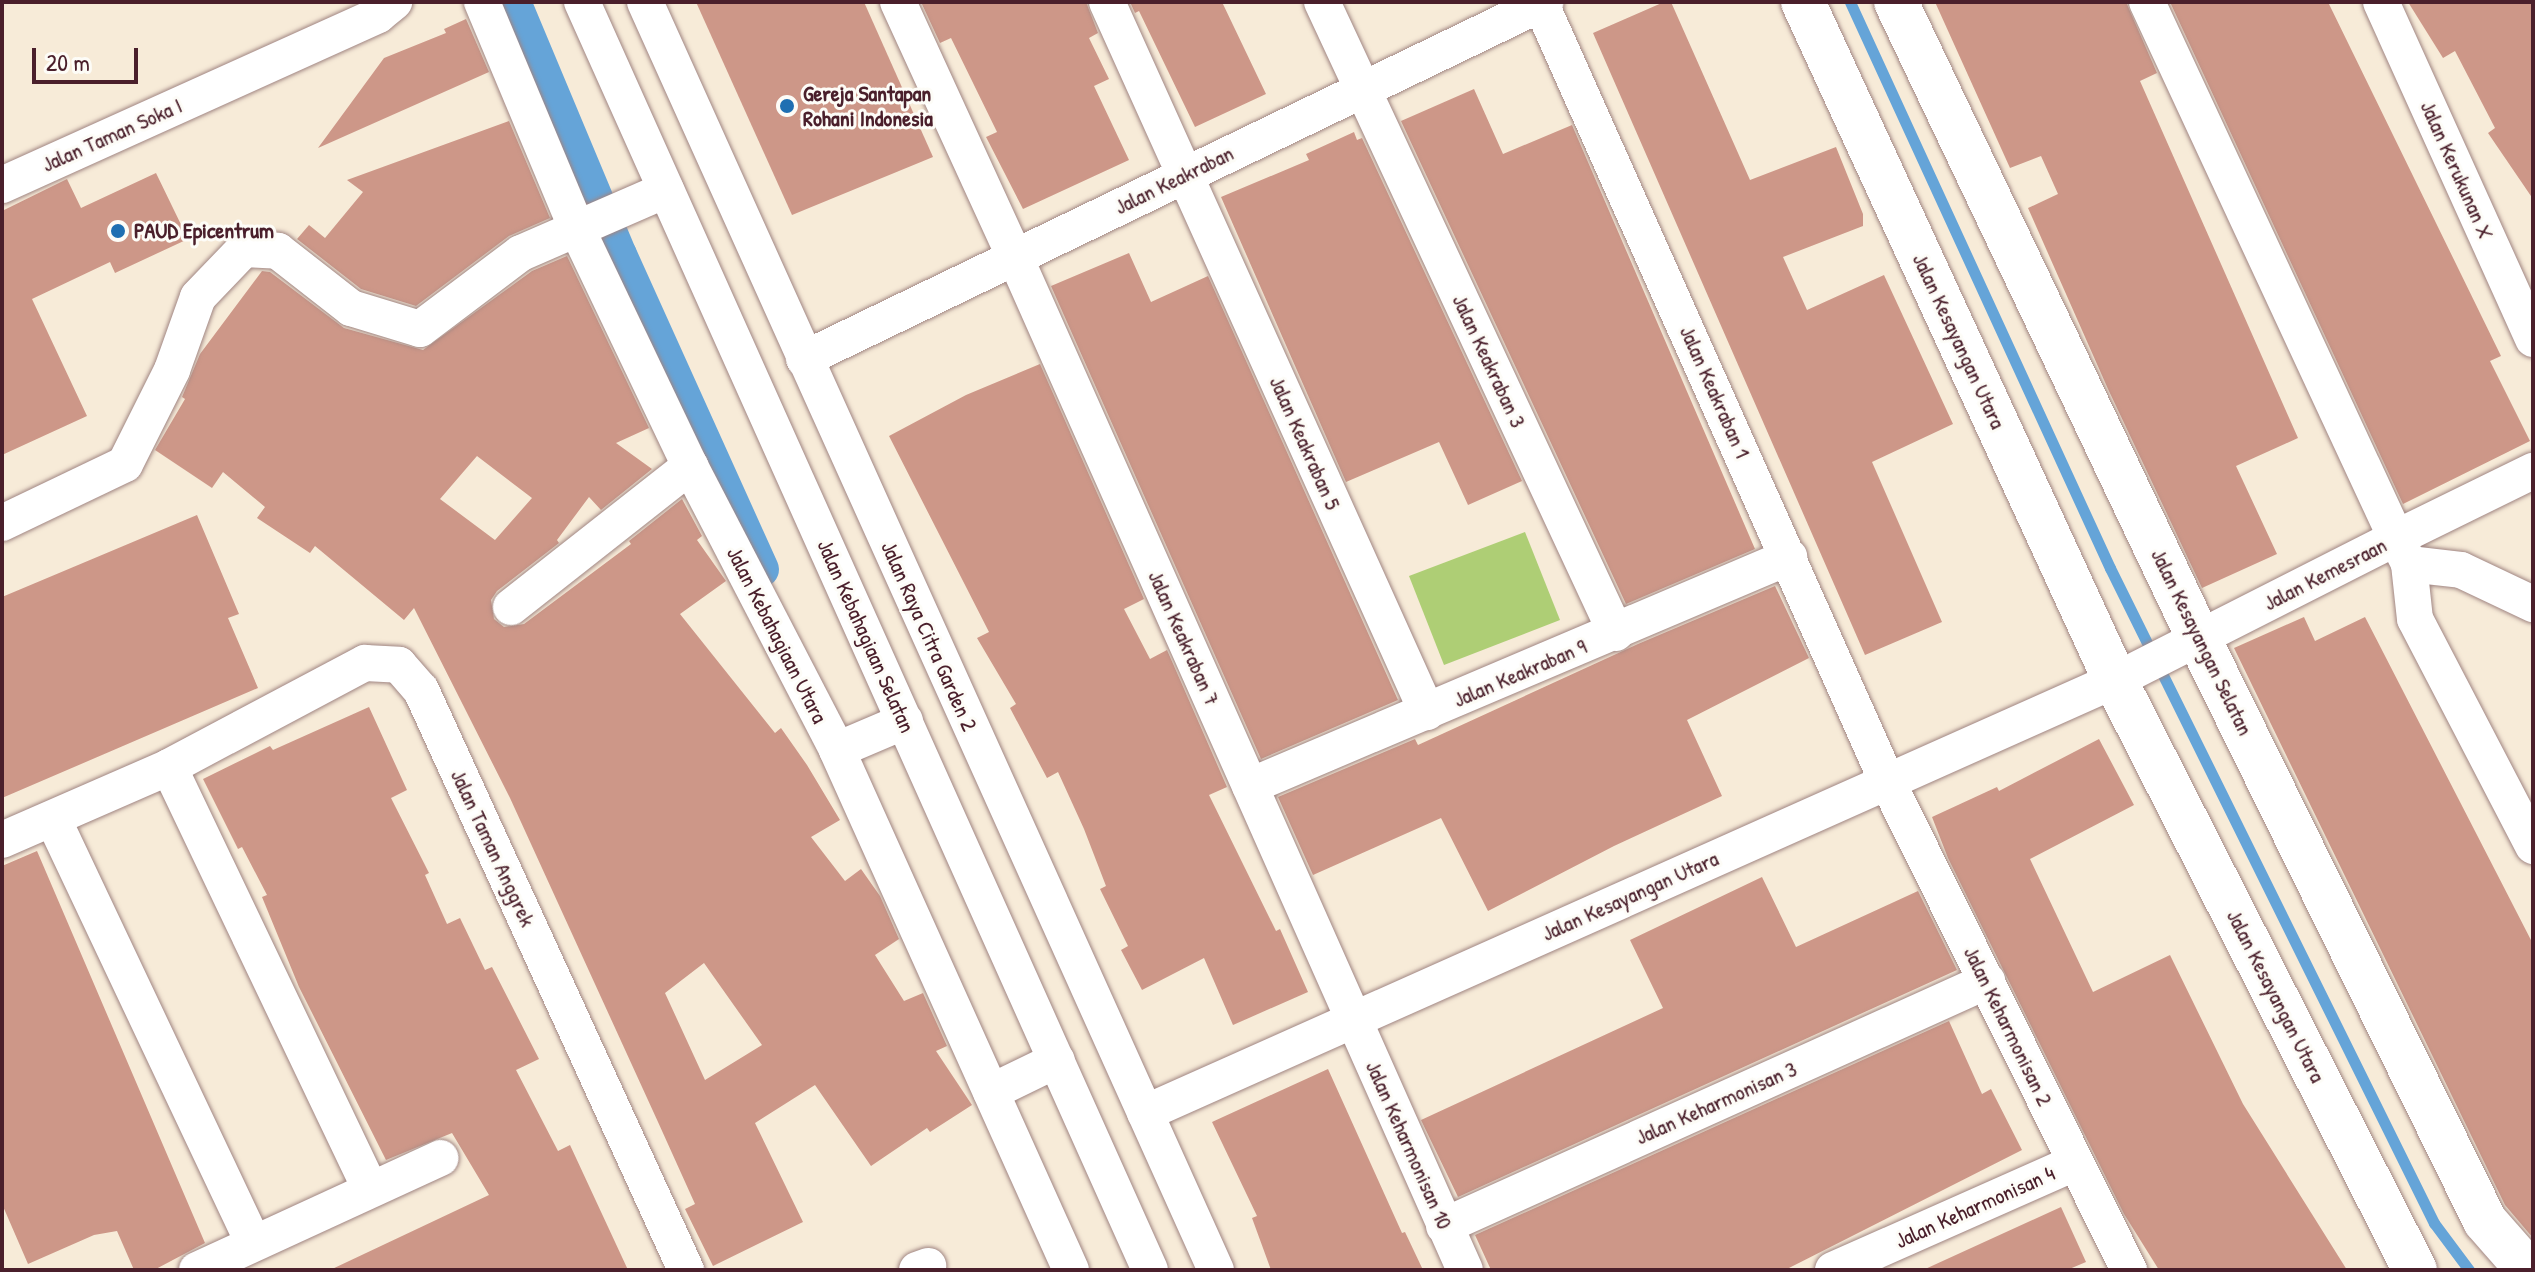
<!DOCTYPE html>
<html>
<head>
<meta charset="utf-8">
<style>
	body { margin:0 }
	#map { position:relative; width:2535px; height:1272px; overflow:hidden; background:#f7ebd8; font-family:"Patrick Hand",sans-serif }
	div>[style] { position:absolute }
	.green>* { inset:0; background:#aece75 }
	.stream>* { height:11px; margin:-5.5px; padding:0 5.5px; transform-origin:5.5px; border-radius:5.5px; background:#65a4d8 }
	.canal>* { height:36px; margin:-18px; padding:0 18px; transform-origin:18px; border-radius:18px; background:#65a4d8 }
	.building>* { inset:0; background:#cd9788 }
	.roads { filter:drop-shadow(0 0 2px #a08582) drop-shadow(0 0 2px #a08582) }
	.minor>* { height:36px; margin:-18px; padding:0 18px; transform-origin:18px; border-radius:18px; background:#fff }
	.tertiary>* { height:44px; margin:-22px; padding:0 22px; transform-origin:22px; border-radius:22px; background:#fff }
	.dots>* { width:22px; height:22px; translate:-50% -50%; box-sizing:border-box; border:4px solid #fdfcf7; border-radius:50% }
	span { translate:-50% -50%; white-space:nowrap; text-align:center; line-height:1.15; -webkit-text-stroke:6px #fdfcf7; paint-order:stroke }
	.poi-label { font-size:22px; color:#4a1f2b; font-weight:700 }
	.left { translate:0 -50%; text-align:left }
	.street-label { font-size:22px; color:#4a1f2b }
	.frame { position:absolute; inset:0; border:4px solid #4a1f2b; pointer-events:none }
	.scale { position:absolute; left:32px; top:48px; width:106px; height:36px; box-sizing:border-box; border:4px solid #4a1f2b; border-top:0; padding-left:10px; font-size:24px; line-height:28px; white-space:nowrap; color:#4a1f2b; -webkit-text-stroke:6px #fdfcf7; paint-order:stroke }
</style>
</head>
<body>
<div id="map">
	<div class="green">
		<i style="clip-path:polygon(1525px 532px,1560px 620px,1444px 665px,1409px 576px)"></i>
	</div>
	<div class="stream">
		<i style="left:1850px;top:2px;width:623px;rotate:65.33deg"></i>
		<i style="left:2110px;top:568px;width:731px;rotate:63.68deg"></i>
		<i style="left:2434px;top:1223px;width:59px;rotate:53.3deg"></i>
	</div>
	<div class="canal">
		<i style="left:513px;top:2px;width:274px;rotate:67.3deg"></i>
		<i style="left:619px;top:255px;width:345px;rotate:65.7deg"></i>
	</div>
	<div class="building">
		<i style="clip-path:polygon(696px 2px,864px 2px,933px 157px,792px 215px)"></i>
		<i style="clip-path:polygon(921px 2px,1086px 2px,1098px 33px,1089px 38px,1109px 79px,1094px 86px,1129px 160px,1023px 209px,986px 137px,997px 132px,951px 38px,940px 43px)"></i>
		<i style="clip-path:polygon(1130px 2px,1222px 2px,1266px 94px,1195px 127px,1139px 11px,1135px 13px)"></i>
		<i style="clip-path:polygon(1664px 2px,1671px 2px,1750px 180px,1836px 147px,1863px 214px,1863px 226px,1783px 257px,1807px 310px,1884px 275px,1953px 424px,1872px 462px,1942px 622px,1865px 655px,1593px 33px)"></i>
		<i style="clip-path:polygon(1935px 2px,2126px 2px,2157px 73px,2140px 81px,2298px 438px,2236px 466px,2277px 554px,2202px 588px,2108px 389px,2028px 208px,2058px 194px,2041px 156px,2010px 168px)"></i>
		<i style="clip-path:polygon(2170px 2px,2328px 2px,2501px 356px,2490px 361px,2530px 441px,2403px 504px)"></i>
		<i style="clip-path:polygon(2408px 2px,2533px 2px,2533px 199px,2488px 133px,2495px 128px,2455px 51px,2443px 58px)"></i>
		<i style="clip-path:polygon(466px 19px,489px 72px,318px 148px,384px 58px,446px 33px,444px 29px)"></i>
		<i style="clip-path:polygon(1474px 89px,1503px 154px,1572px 125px,1755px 549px,1626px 604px,1401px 121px)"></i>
		<i style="clip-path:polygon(509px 121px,550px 218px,509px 236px,416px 306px,361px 289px,297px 239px,309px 225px,325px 238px,363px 192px,347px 180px)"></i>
		<i style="clip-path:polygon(1354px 132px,1357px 140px,1362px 138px,1522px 481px,1468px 505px,1439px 442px,1346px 482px,1221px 197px,1309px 160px,1306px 154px)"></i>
		<i style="clip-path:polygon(156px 173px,188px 239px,115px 273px,110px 262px,32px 299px,87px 416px,2px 455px,2px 211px,67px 179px,81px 208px)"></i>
		<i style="clip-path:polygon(1129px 253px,1151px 302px,1208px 276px,1398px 700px,1261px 759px,1051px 286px)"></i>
		<i style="clip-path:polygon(evenodd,567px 256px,649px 428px,616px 443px,652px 469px,601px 510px,589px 497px,557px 540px,559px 543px,497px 591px,491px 600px,494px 619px,504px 627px,524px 624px,631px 544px,629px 541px,682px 499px,702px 536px,697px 540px,726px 581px,680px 614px,775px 733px,781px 728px,807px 765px,840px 820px,811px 837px,845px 881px,861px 869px,880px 896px,899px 939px,875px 955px,904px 1001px,923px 993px,947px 1046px,936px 1051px,972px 1105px,930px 1132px,927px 1128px,871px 1166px,815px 1085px,755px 1123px,803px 1222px,713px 1266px,685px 1209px,695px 1204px,658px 1122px,510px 798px,414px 608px,404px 620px,315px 546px,310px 553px,257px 518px,265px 507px,223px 472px,212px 488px,155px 450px,185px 399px,182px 397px,200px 354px,262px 271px,270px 272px,344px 328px,423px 350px,532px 271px,567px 256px,477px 456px,532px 498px,495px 540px,440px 499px,477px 456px,567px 256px,704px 963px,762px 1045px,705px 1080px,665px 993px,704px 963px)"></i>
		<i style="clip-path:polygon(1040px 364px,1144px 599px,1124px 609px,1150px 659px,1167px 650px,1227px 787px,1209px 795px,1276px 931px,1280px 929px,1308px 992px,1233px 1025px,1204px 958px,1142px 990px,1121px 950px,1128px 946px,1100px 889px,1106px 886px,1084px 829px,1058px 772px,1047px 778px,1010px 708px,1016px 704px,977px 638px,989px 632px,889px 436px,966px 395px)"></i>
		<i style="clip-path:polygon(197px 515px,239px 614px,228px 618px,258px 688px,2px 798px,2px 597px)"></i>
		<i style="clip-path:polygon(1775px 586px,1809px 658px,1687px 720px,1722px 796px,1614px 846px,1488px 911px,1441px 818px,1313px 875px,1278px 797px,1415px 739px,1418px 745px,1638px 644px)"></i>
		<i style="clip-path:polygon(2304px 617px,2315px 641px,2365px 617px,2533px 944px,2533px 1238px,2505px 1205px,2234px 648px)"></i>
		<i style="clip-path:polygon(369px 707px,407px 790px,391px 798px,429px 873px,425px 875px,447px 924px,460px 918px,485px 970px,492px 967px,539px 1059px,516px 1070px,558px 1151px,570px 1145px,628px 1270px,330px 1270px,489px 1195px,452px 1133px,386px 1160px,299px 987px,262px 897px,267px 895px,242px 847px,238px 849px,203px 779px,270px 746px,273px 750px)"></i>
		<i style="clip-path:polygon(2099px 739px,2134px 805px,2030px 859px,2093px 992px,2170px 955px,2243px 1104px,2347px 1270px,2159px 1270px,2124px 1214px,1948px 858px,1932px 817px,1997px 787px,1999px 791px)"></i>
		<i style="clip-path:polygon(37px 851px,205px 1243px,154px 1270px,134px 1270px,117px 1231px,94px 1235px,28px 1264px,2px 1204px,2px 866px)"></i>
		<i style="clip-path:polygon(1762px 877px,1796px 947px,1918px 891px,1957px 970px,1458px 1197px,1421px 1120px,1663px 1008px,1630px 940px)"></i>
		<i style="clip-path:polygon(1949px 1021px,1982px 1094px,1991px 1089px,2022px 1150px,1785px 1270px,1491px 1270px,1475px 1235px)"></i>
		<i style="clip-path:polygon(1328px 1069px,1402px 1233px,1405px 1232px,1423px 1270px,1271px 1270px,1252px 1218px,1257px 1216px,1212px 1122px)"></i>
		<i style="clip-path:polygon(2061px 1207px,2086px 1262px,2067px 1270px,1923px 1270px)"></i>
	</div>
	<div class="roads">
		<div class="minor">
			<i style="left:482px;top:2px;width:246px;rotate:67.3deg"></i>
			<i style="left:577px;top:229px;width:263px;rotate:64.5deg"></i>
			<i style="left:690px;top:466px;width:320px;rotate:62.6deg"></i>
			<i style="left:837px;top:750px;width:570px;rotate:65.77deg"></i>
			<i style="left:582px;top:2px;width:1389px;rotate:65.87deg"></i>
			<i style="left:645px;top:2px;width:1391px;rotate:65.76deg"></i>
			<i style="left:898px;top:2px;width:281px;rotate:65.4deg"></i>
			<i style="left:1015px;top:257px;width:1108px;rotate:66.05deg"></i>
			<i style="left:1107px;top:2px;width:779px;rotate:65.74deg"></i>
			<i style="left:1322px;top:2px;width:696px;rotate:65.02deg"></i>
			<i style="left:1540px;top:2px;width:853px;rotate:65.99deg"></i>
			<i style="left:1887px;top:781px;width:546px;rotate:63.67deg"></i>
			<i style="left:2147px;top:2px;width:591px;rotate:65.08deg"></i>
			<i style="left:2396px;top:538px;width:153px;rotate:-26.1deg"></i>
			<i style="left:2381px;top:2px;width:370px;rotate:65.7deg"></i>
			<i style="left:2px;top:185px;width:413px;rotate:-24.3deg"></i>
			<i style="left:378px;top:15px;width:21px;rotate:-39deg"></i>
			<i style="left:804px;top:359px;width:823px;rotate:-25.72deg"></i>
			<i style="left:2px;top:523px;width:136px;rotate:-25.6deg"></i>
			<i style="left:125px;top:464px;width:105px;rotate:-63.4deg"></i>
			<i style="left:172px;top:370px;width:77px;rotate:-70.4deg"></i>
			<i style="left:198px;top:297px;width:66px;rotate:-46.2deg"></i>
			<i style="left:244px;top:249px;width:34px;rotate:3deg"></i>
			<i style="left:278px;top:251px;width:93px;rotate:38deg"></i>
			<i style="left:351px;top:308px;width:72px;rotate:16.9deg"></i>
			<i style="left:420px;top:329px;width:126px;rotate:-37deg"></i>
			<i style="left:521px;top:253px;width:158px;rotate:-23.5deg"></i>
			<i style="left:2409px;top:564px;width:55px;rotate:83.8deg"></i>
			<i style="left:2415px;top:619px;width:256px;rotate:62.5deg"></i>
			<i style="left:511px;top:607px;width:228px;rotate:-38.2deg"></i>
			<i style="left:837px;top:750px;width:74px;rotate:-23.1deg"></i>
			<i style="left:169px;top:767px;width:467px;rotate:64.5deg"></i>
			<i style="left:1250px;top:786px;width:586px;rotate:-23.02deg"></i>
			<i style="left:53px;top:819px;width:468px;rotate:64.7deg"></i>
			<i style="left:2px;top:840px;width:182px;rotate:-23.6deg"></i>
			<i style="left:169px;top:767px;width:222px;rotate:-28deg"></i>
			<i style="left:365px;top:663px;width:34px;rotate:3deg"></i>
			<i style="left:399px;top:665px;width:33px;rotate:49deg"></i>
			<i style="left:421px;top:690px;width:638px;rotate:65.44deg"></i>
			<i style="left:991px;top:1092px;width:73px;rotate:-25.9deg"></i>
			<i style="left:1145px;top:1113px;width:1068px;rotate:-24.04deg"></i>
			<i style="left:2120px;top:678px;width:309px;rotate:-26.9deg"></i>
			<i style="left:2396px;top:538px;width:29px;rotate:63deg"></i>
			<i style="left:2409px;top:564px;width:52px;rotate:6.6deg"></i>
			<i style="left:2461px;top:570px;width:80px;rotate:25.3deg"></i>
			<i style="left:1444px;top:1226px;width:596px;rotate:-24.28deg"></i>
			<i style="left:197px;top:1270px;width:268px;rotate:-24.7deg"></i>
			<i style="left:917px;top:1270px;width:12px;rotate:-20deg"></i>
			<i style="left:1833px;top:1270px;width:264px;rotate:-23.9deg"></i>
		</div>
		<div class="tertiary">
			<i style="left:1803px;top:2px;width:746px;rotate:65.29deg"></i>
			<i style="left:2115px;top:680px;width:662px;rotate:63.05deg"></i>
			<i style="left:1896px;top:2px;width:705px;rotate:64.56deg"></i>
			<i style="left:2199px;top:639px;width:648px;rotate:63.83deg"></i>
			<i style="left:2485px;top:1221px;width:65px;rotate:48.7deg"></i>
		</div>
	</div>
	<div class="dots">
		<i style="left:787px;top:106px;background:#1f6fb2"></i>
		<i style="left:118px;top:231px;background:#1f6fb2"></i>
	</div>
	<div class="poi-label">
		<span class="left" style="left:803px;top:106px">Gereja Santapan<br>Rohani Indonesia</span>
		<span class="left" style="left:134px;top:231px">PAUD Epicentrum</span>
	</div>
	<div class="street-label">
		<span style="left:112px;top:135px;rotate:-24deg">Jalan Taman Soka I</span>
		<span style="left:2457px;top:170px;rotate:66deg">Jalan Kerukunan X</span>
		<span style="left:1174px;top:180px;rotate:-26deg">Jalan Keakraban</span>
		<span style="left:1959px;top:341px;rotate:65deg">Jalan Kesayangan Utara</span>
		<span style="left:1489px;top:361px;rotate:65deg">Jalan Keakraban 3</span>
		<span style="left:1715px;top:392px;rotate:66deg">Jalan Keakraban 1</span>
		<span style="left:1305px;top:443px;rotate:66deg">Jalan Keakraban 5</span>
		<span style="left:2325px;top:574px;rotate:-27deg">Jalan Kemesraan</span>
		<span style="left:777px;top:635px;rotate:63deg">Jalan Kebahagiaan Utara</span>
		<span style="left:866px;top:636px;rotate:66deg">Jalan Kebahagiaan Selatan</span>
		<span style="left:929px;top:636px;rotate:66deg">Jalan Raya Citra Garden 2</span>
		<span style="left:1184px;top:638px;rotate:66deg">Jalan Keakraban 7</span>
		<span style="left:2202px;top:642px;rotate:64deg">Jalan Kesayangan Selatan</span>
		<span style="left:1520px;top:673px;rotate:-23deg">Jalan Keakraban 9</span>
		<span style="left:493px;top:848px;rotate:65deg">Jalan Taman Anggrek</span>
		<span style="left:1630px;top:896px;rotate:-24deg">Jalan Kesayangan Utara</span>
		<span style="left:2276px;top:996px;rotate:63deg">Jalan Kesayangan Utara</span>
		<span style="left:2008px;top:1026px;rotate:64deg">Jalan Keharmonisan 2</span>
		<span style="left:1716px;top:1103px;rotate:-24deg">Jalan Keharmonisan 3</span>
		<span style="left:1409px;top:1145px;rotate:66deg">Jalan Keharmonisan 10</span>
		<span style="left:1975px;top:1207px;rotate:-24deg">Jalan Keharmonisan 4</span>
	</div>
	<div class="frame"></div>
	<div class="scale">20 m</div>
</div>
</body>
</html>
